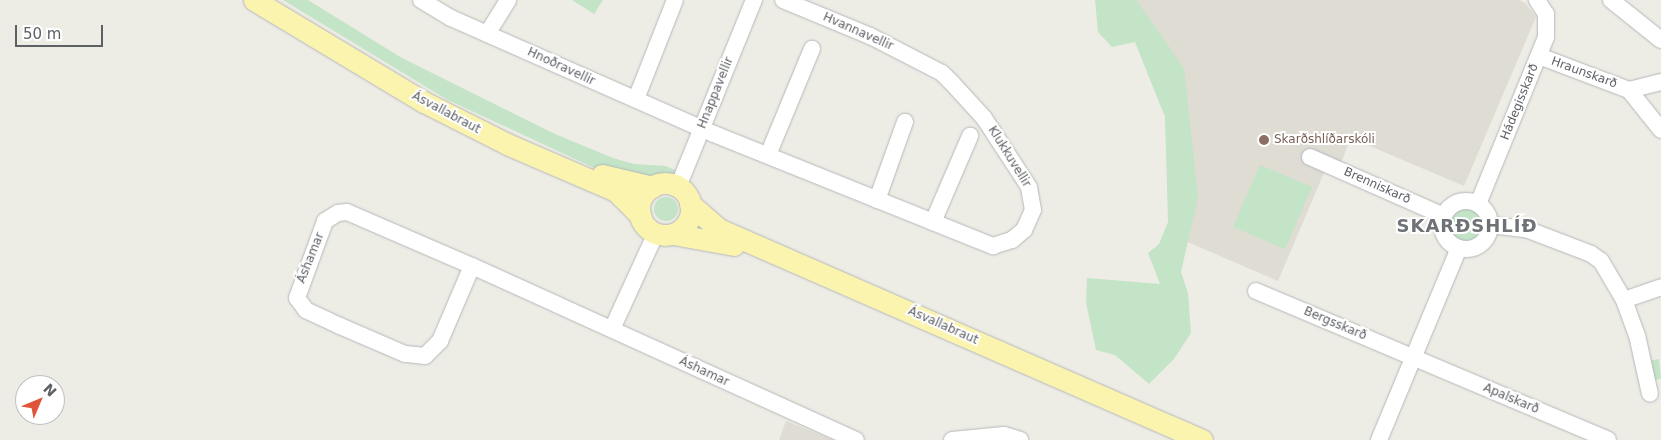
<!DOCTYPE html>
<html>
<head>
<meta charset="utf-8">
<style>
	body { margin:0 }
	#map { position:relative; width:1661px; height:440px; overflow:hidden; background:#eeede5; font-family:"DejaVu Sans",sans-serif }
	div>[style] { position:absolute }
	.education>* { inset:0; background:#dedcd3 }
	.green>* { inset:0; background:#c3e4c6 }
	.round { border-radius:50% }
	.roads { filter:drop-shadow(0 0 1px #b5b7bb) drop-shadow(0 0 1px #b5b7bb) }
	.minor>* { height:16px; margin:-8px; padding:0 8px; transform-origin:8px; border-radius:8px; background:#fff }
	.minor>.ring { margin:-8px; padding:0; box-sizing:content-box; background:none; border:16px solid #fff; border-radius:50% }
	.major>* { height:21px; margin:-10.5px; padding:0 10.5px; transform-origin:10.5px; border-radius:10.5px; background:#faf4ae }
	.major>.ring { margin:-10.5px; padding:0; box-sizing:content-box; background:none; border:21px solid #faf4ae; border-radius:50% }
	.dots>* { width:14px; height:14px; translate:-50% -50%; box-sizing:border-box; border:2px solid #fff; border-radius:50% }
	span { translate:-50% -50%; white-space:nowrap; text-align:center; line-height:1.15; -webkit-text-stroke:4px #fff; paint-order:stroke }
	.street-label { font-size:12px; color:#5d6065 }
	.education-label { font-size:12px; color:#785e54 }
	.left { translate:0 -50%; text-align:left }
	.district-label { font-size:18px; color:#6e7176; font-weight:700; letter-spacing:1px }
	.north { position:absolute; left:15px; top:375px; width:50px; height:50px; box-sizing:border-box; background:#fff; border:1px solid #bebfc1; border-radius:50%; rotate:45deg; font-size:14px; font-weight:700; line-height:20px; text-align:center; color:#5d6065 }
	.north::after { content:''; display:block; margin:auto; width:18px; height:22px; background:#e0543a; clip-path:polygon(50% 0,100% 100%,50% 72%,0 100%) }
	.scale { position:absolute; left:15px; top:25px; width:88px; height:22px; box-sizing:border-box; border:2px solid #5d6065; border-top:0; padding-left:6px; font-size:15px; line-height:18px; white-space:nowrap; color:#5d6065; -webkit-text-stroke:4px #fff; paint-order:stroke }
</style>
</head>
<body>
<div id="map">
	<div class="education">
		<i style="clip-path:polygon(1133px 0,1519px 0,1525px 3px,1536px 17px,1464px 186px,1351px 138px,1340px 165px,1329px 161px,1278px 281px,1176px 237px,1178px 141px)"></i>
		<i style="clip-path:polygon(786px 421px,833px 440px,779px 440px)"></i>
	</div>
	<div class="green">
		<i style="clip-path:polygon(283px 0,308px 0,402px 58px,555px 134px,613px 158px,634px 164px,666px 166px,679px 172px,668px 178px,647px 180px,605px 173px,446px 99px)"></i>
		<i style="clip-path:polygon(572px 0,603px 0,594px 14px)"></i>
		<i style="clip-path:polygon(1095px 0,1136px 0,1184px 68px,1198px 197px,1181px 272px,1188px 293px,1191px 333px,1174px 359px,1149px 384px,1115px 355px,1096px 350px,1086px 303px,1087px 278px,1160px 284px,1148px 253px,1159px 244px,1168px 222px,1165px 117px,1135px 42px,1112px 47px,1098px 32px)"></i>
		<i style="clip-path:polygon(1260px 165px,1312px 187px,1285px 249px,1233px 227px)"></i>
		<i class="round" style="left:654px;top:197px;width:24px;height:24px"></i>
		<i class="round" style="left:1450px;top:209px;width:32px;height:32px"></i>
		<i style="clip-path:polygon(1659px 359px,1661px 378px,1651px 382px,1646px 361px)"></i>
	</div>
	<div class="roads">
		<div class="minor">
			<i style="left:421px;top:0;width:35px;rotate:31deg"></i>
			<i style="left:451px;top:18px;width:287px;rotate:23.8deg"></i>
			<i style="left:714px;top:134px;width:301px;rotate:21.9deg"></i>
			<i style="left:993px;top:246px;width:20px;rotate:-18deg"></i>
			<i style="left:1012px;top:240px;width:16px;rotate:-40deg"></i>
			<i style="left:1024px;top:230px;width:22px;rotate:-66deg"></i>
			<i style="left:1033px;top:210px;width:23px;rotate:-100deg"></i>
			<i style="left:1029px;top:187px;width:82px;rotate:-123.1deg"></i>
			<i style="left:984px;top:118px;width:47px;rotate:-132.4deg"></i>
			<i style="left:952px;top:83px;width:14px;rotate:-135deg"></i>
			<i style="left:942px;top:73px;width:81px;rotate:-152.8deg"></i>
			<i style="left:870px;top:36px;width:94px;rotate:-157.5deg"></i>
			<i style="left:1611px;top:0;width:64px;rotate:38.7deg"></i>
			<i style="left:487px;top:34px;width:40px;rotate:-58deg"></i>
			<i style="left:1539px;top:56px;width:96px;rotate:20.7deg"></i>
			<i style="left:1629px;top:90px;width:33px;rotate:-14deg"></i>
			<i style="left:1629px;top:90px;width:51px;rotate:51.3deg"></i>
			<i style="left:636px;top:99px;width:106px;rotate:-68.5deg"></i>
			<i style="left:768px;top:155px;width:115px;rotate:-67.5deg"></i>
			<i style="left:1310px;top:157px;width:146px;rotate:23.8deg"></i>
			<i style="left:678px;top:187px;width:202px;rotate:-67.9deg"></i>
			<i style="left:877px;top:200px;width:83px;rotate:-70.3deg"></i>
			<i class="ring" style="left:1442px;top:201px;width:32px;height:32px"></i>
			<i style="left:1478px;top:204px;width:180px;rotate:-67.8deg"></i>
			<i style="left:1546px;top:37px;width:23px;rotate:-90deg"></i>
			<i style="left:1546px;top:14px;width:17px;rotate:-123deg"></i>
			<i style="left:933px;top:222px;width:94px;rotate:-66.7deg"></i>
			<i style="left:1491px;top:225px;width:35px;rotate:7deg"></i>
			<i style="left:1526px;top:229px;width:70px;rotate:21deg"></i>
			<i style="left:1591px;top:254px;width:12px;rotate:35deg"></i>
			<i style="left:1601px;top:261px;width:45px;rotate:59.5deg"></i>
			<i style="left:1624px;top:300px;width:37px;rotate:70deg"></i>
			<i style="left:1637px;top:335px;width:60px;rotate:77.6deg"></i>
			<i style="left:472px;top:266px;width:82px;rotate:113.1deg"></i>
			<i style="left:440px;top:341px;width:21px;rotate:135deg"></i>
			<i style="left:425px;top:356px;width:20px;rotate:-174deg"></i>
			<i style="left:405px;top:354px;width:71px;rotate:-156.7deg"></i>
			<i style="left:340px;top:326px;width:38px;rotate:-155deg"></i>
			<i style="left:306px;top:310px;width:15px;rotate:-127deg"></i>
			<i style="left:297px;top:298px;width:82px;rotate:-70deg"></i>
			<i style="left:325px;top:221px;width:15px;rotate:-32deg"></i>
			<i style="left:338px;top:213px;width:9px;rotate:-6deg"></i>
			<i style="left:347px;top:212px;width:136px;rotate:23.4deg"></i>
			<i style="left:472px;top:266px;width:94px;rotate:24.4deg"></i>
			<i style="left:558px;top:305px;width:327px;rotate:24.4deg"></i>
			<i style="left:1256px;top:291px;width:382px;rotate:22.9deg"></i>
			<i style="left:1624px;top:300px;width:39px;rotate:-19deg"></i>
			<i style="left:612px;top:329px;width:106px;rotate:-65.4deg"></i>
			<i style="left:952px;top:440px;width:52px;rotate:-5.5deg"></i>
			<i style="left:1004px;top:435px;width:17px;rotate:17deg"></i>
			<i style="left:1379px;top:440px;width:208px;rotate:-67.4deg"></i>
		</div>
		<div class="major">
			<i style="left:254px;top:0;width:198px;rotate:31deg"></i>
			<i style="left:424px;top:102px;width:93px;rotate:26.8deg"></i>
			<i style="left:507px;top:144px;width:119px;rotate:23.3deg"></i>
			<i style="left:616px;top:191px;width:35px;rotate:45deg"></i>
			<i style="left:602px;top:175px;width:52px;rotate:13.2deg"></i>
			<i class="ring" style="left:639px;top:183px;width:31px;height:31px"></i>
			<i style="left:690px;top:204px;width:38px;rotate:41deg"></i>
			<i style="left:719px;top:229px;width:527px;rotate:23.6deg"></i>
			<i style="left:673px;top:234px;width:62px;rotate:10.2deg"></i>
		</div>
	</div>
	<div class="dots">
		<i style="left:1264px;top:140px;background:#8d6e63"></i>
	</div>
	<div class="street-label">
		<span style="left:858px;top:32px;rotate:24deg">Hvannavellir</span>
		<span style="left:561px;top:67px;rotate:25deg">Hnoðravellir</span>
		<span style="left:1584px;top:73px;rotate:20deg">Hraunskarð</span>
		<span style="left:716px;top:93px;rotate:-68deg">Hnappavellir</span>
		<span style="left:1520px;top:102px;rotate:-68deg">Hádegisskarð</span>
		<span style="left:446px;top:113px;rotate:28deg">Ásvallabraut</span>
		<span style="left:1009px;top:157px;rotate:58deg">Klukkuvellir</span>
		<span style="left:1377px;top:186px;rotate:24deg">Brenniskarð</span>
		<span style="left:311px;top:258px;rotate:-68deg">Áshamar</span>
		<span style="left:1335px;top:324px;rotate:23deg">Bergsskarð</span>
		<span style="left:943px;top:326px;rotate:24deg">Ásvallabraut</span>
		<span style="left:704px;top:372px;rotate:25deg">Áshamar</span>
		<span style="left:1511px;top:399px;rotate:23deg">Apalskarð</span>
	</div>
	<div class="education-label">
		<span class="left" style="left:1274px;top:140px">Skarðshlíðarskóli</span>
	</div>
	<div class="district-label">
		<span style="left:1467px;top:226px">SKARÐSHLÍÐ</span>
	</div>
	<div class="north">N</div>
	<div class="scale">50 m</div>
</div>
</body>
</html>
